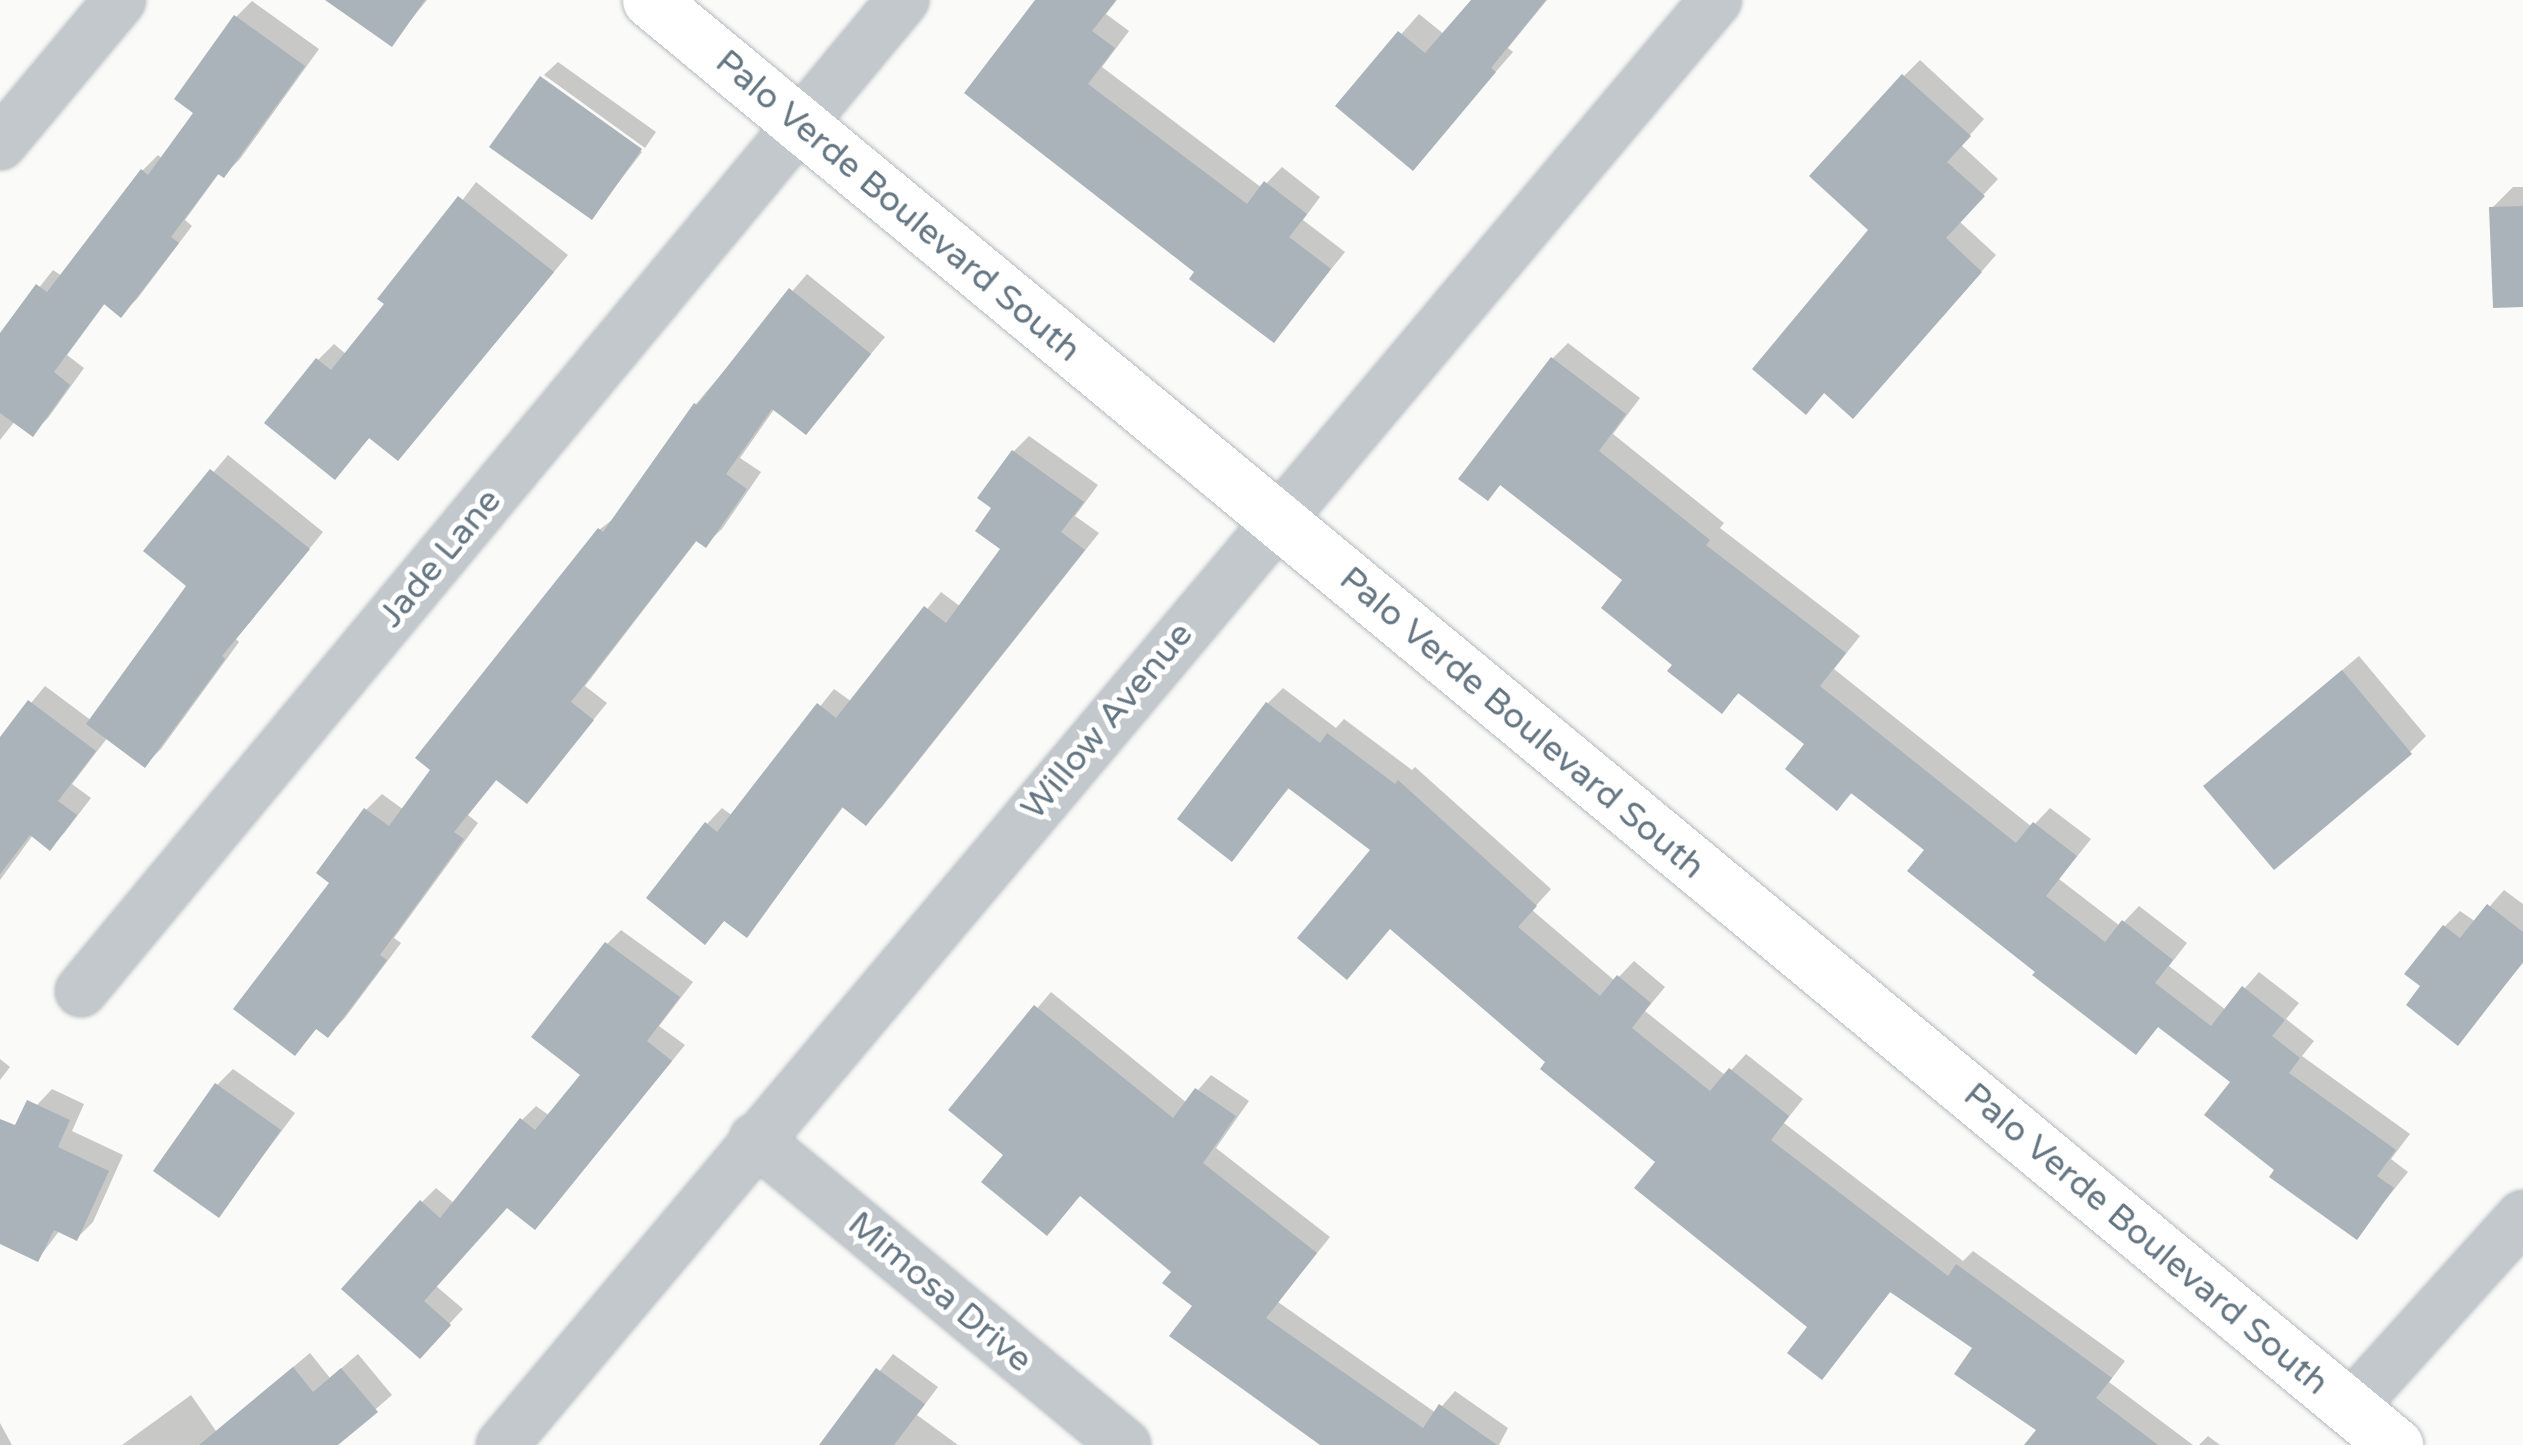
<!DOCTYPE html>
<html>
<head>
<meta charset="utf-8">
<style>
	body { margin:0 }
	#map { position:relative; width:2523px; height:1445px; overflow:hidden; background:#fafaf8; font-family:"Varela Round",sans-serif }
	div>[style] { position:absolute }
	.shadow>* { inset:0; background:#0003 }
	.building>* { inset:0; background:#aab3b9 }
	.roads { filter:drop-shadow(0 0 2px #b3babf) drop-shadow(0 0 2px #b3babf) }
	.street>* { height:50px; margin:-25px; padding:0 25px; transform-origin:25px; border-radius:25px; background:#c3c8cc }
	.secondary>* { height:55px; margin:-27.5px; padding:0 27.5px; transform-origin:27.5px; border-radius:27.5px; background:#fff }
	span { translate:-50% -50%; white-space:nowrap; text-align:center; line-height:1.15; -webkit-text-stroke:10px #fff; paint-order:stroke }
	.street-label { font-size:35px; color:#657683 }
</style>
</head>
<body>
<div id="map">
	<div class="shadow">
		<i style="clip-path:polygon(330px 0,427px 0,392px 43px)"></i>
		<i style="clip-path:polygon(1038px 0,1117px 0,1106px 14px,1129px 31px,1102px 67px,1262px 188px,1282px 167px,1320px 197px,1303px 220px,1345px 252px,1274px 340px,1197px 272px)"></i>
		<i style="clip-path:polygon(1474px 0,1547px 0,1508px 48px,1513px 52px,1412px 168px,1338px 106px,1419px 14px,1445px 35px)"></i>
		<i style="clip-path:polygon(252px 1px,319px 49px,240px 159px,224px 175px,220px 172px,185px 220px,192px 226px,137px 299px,121px 314px,106px 302px,67px 355px,84px 368px,48px 418px,32px 433px,15px 421px,0 440px,0 337px,53px 270px,62px 276px,142px 171px,158px 155px,163px 159px,197px 112px,236px 17px)"></i>
		<i style="clip-path:polygon(1920px 60px,1984px 119px,1961px 145px,1998px 179px,1959px 221px,1996px 255px,1869px 400px,1825px 392px,1806px 412px,1872px 230px,1904px 76px)"></i>
		<i style="clip-path:polygon(558px 62px,656px 132px,645px 148px,544px 75px)"></i>
		<i style="clip-path:polygon(541px 79px,642px 152px,592px 217px)"></i>
		<i style="clip-path:polygon(476px 182px,568px 255px,413px 442px,371px 436px,335px 477px,318px 360px,334px 344px,347px 355px)"></i>
		<i style="clip-path:polygon(2513px 187px,2523px 187px,2523px 283px,2492px 208px)"></i>
		<i style="clip-path:polygon(807px 274px,885px 337px,806px 432px,775px 408px,740px 458px,761px 472px,722px 529px,706px 544px,698px 539px,585px 686px,607px 703px,527px 801px,498px 778px,468px 815px,478px 823px,394px 938px,401px 943px,344px 1019px,328px 1035px,318px 1027px,295px 1053px,332px 882px,366px 810px,382px 794px,404px 810px,599px 530px,617px 516px,696px 404px)"></i>
		<i style="clip-path:polygon(1568px 343px,1640px 398px,1613px 434px,1724px 523px,1720px 528px,1860px 636px,1834px 669px,2032px 827px,2050px 808px,2091px 839px,2059px 879px,2120px 926px,2139px 906px,2187px 943px,2169px 966px,2226px 1010px,2259px 972px,2299px 1003px,2286px 1019px,2314px 1041px,2302px 1056px,2410px 1134px,2391px 1159px,2408px 1172px,2356px 1237px,2278px 1169px,2233px 1082px,2160px 1025px,2136px 1052px,1927px 850px,1853px 792px,1837px 808px,1808px 743px,1740px 692px,1722px 710px,1675px 665px,1626px 580px,1502px 483px,1488px 498px,1552px 359px)"></i>
		<i style="clip-path:polygon(1029px 436px,1098px 485px,1075px 516px,1099px 533px,882px 807px,866px 822px,844px 806px,747px 935px,726px 919px,705px 941px,707px 824px,722px 808px,733px 816px,834px 689px,852px 702px,941px 592px,961px 607px,1003px 548px,995px 508px,1014px 451px)"></i>
		<i style="clip-path:polygon(228px 455px,323px 532px,236px 639px,239px 642px,161px 749px,145px 765px,108px 737px,72px 784px,91px 798px,65px 832px,50px 848px,33px 835px,0 880px,0 741px,45px 686px,92px 721px,190px 586px,147px 551px)"></i>
		<i style="clip-path:polygon(2359px 656px,2426px 736px,2410px 752px,2222px 771px)"></i>
		<i style="clip-path:polygon(1283px 688px,1336px 728px,1344px 719px,1412px 770px,1415px 767px,1551px 889px,1532px 910px,1615px 981px,1634px 961px,1665px 987px,1645px 1011px,1726px 1076px,1746px 1054px,1803px 1099px,1784px 1123px,1963px 1261px,1973px 1251px,2125px 1361px,2109px 1382px,2193px 1445px,2027px 1445px,2039px 1429px,1976px 1347px,1892px 1290px,1821px 1377px,1811px 1326px,1658px 1161px,1549px 1062px,1374px 850px,1290px 787px,1232px 858px,1267px 704px)"></i>
		<i style="clip-path:polygon(2504px 890px,2523px 904px,2523px 963px,2458px 1043px,2424px 986px,2445px 926px,2460px 911px,2476px 922px)"></i>
		<i style="clip-path:polygon(621px 930px,693px 982px,659px 1026px,685px 1045px,549px 1212px,507px 1205px,436px 1286px,463px 1309px,420px 1356px,422px 1202px,436px 1188px,455px 1204px,522px 1120px,536px 1106px,550px 1116px,584px 1075px,607px 944px)"></i>
		<i style="clip-path:polygon(1051px 992px,1187px 1103px,1211px 1075px,1249px 1101px,1216px 1148px,1330px 1237px,1278px 1302px,1436px 1413px,1455px 1391px,1508px 1428px,1499px 1445px,1325px 1445px,1195px 1306px,1174px 1272px,1081px 1194px,1006px 1155px,951px 1110px)"></i>
		<i style="clip-path:polygon(0 1059px,10px 1067px,0 1080px)"></i>
		<i style="clip-path:polygon(233px 1069px,295px 1113px,219px 1215px,217px 1085px)"></i>
		<i style="clip-path:polygon(52px 1089px,84px 1104px,72px 1131px,123px 1155px,93px 1222px,77px 1238px,60px 1230px,38px 1259px,0 1242px,0 1184px,37px 1105px)"></i>
		<i style="clip-path:polygon(310px 1353px,330px 1378px,358px 1354px,392px 1395px,334px 1445px,122px 1445px,191px 1395px,216px 1431px)"></i>
		<i style="clip-path:polygon(893px 1354px,938px 1387px,917px 1415px,958px 1445px,822px 1445px)"></i>
		<i style="clip-path:polygon(0 1423px,12px 1445px,0 1445px)"></i>
		<i style="clip-path:polygon(2208px 1436px,2220px 1445px,2199px 1445px)"></i>
	</div>
	<div class="building">
		<i style="clip-path:polygon(325px 0,425px 0,392px 47px)"></i>
		<i style="clip-path:polygon(1035px 0,1116px 0,1092px 31px,1115px 48px,1088px 84px,1247px 204px,1264px 181px,1307px 214px,1289px 237px,1331px 269px,1274px 343px,1189px 279px,1194px 272px,964px 93px)"></i>
		<i style="clip-path:polygon(1471px 0,1546px 0,1491px 68px,1496px 72px,1413px 171px,1335px 106px,1398px 31px,1425px 53px)"></i>
		<i style="clip-path:polygon(234px 15px,305px 66px,224px 178px,218px 174px,171px 237px,179px 243px,121px 318px,104px 304px,54px 372px,70px 385px,33px 437px,0 413px,0 333px,36px 284px,47px 292px,141px 169px,148px 175px,193px 113px,174px 99px)"></i>
		<i style="clip-path:polygon(1902px 74px,1971px 136px,1947px 162px,1985px 196px,1946px 238px,1982px 272px,1853px 419px,1824px 393px,1806px 415px,1752px 369px,1868px 230px,1809px 176px)"></i>
		<i style="clip-path:polygon(540px 76px,642px 149px,592px 220px,489px 147px)"></i>
		<i style="clip-path:polygon(458px 196px,554px 272px,398px 461px,369px 438px,335px 480px,264px 423px,316px 358px,331px 370px,384px 304px,377px 299px)"></i>
		<i style="clip-path:polygon(2523px 206px,2523px 307px,2493px 308px,2489px 207px)"></i>
		<i style="clip-path:polygon(789px 288px,871px 354px,806px 435px,772px 409px,726px 474px,747px 489px,706px 548px,696px 541px,571px 702px,594px 720px,527px 804px,496px 780px,454px 832px,464px 839px,380px 955px,387px 960px,328px 1038px,316px 1029px,295px 1056px,233px 1009px,329px 883px,316px 873px,364px 808px,389px 826px,430px 770px,415px 758px,598px 528px,603px 532px,694px 403px,697px 405px)"></i>
		<i style="clip-path:polygon(1551px 357px,1626px 414px,1599px 451px,1710px 540px,1706px 545px,1846px 653px,1820px 686px,2016px 843px,2033px 822px,2077px 856px,2046px 896px,2105px 942px,2122px 920px,2173px 960px,2155px 983px,2211px 1026px,2242px 986px,2285px 1020px,2272px 1036px,2300px 1058px,2289px 1073px,2396px 1150px,2377px 1176px,2394px 1188px,2357px 1240px,2269px 1177px,2274px 1170px,2204px 1115px,2230px 1082px,2158px 1027px,2136px 1055px,2032px 975px,2035px 972px,1907px 871px,1924px 850px,1851px 793px,1837px 811px,1785px 769px,1804px 744px,1738px 693px,1722px 714px,1667px 671px,1672px 665px,1601px 608px,1622px 580px,1500px 485px,1488px 501px,1458px 479px)"></i>
		<i style="clip-path:polygon(1012px 450px,1084px 502px,1061px 532px,1085px 550px,866px 826px,842px 807px,747px 938px,724px 921px,705px 945px,646px 898px,705px 822px,717px 832px,817px 703px,836px 718px,924px 606px,946px 623px,1000px 549px,975px 531px,991px 508px,977px 498px)"></i>
		<i style="clip-path:polygon(210px 469px,310px 549px,222px 656px,225px 659px,145px 768px,86px 724px,186px 586px,143px 551px)"></i>
		<i style="clip-path:polygon(2342px 670px,2412px 754px,2274px 870px,2203px 786px)"></i>
		<i style="clip-path:polygon(28px 700px,96px 751px,58px 801px,77px 815px,50px 851px,30px 835px,0 874px,0 737px)"></i>
		<i style="clip-path:polygon(1266px 702px,1320px 743px,1327px 733px,1395px 784px,1398px 780px,1537px 906px,1518px 927px,1600px 996px,1617px 975px,1651px 1003px,1632px 1028px,1710px 1091px,1729px 1068px,1789px 1116px,1771px 1140px,1948px 1276px,1956px 1264px,2112px 1378px,2096px 1398px,2158px 1445px,2024px 1445px,2036px 1430px,1954px 1374px,1972px 1348px,1890px 1292px,1822px 1380px,1787px 1353px,1807px 1327px,1634px 1188px,1655px 1162px,1540px 1069px,1545px 1062px,1390px 929px,1347px 980px,1297px 938px,1370px 850px,1288px 788px,1232px 862px,1177px 819px)"></i>
		<i style="clip-path:polygon(2487px 904px,2523px 932px,2523px 962px,2458px 1046px,2406px 1005px,2420px 986px,2404px 974px,2443px 925px,2460px 938px)"></i>
		<i style="clip-path:polygon(605px 942px,680px 997px,647px 1041px,672px 1061px,535px 1230px,507px 1208px,424px 1301px,451px 1325px,420px 1359px,341px 1289px,420px 1200px,440px 1218px,520px 1118px,535px 1130px,580px 1075px,531px 1037px)"></i>
		<i style="clip-path:polygon(1034px 1005px,1173px 1118px,1195px 1088px,1236px 1116px,1203px 1163px,1317px 1253px,1266px 1318px,1423px 1428px,1439px 1404px,1497px 1445px,1320px 1445px,1169px 1336px,1192px 1306px,1162px 1283px,1171px 1272px,1080px 1196px,1047px 1236px,981px 1182px,1003px 1155px,948px 1110px)"></i>
		<i style="clip-path:polygon(215px 1083px,281px 1130px,219px 1218px,153px 1171px)"></i>
		<i style="clip-path:polygon(27px 1100px,70px 1120px,58px 1147px,109px 1171px,77px 1241px,54px 1230px,38px 1262px,0 1244px,0 1119px,15px 1125px)"></i>
		<i style="clip-path:polygon(293px 1367px,313px 1392px,341px 1368px,378px 1412px,338px 1445px,199px 1445px)"></i>
		<i style="clip-path:polygon(876px 1368px,925px 1404px,894px 1445px,819px 1445px)"></i>
	</div>
	<div class="roads">
		<div class="street">
			<i style="left:0;top:144px;width:187px;rotate:-50.2deg"></i>
			<i style="left:81px;top:991px;width:1288px;rotate:-50.33deg"></i>
			<i style="left:755px;top:1139px;width:480px;rotate:39.6deg"></i>
			<i style="left:2350px;top:1408px;width:258px;rotate:-48deg"></i>
			<i style="left:502px;top:1445px;width:1887px;rotate:-49.97deg"></i>
		</div>
		<div class="secondary">
			<i style="left:650px;top:0;width:2266px;rotate:39.63deg"></i>
		</div>
	</div>
	<div class="street-label">
		<span style="left:898px;top:206px;rotate:40deg">Palo Verde Boulevard South</span>
		<span style="left:440px;top:558px;rotate:-50deg">Jade Lane</span>
		<span style="left:1107px;top:721px;rotate:-50deg">Willow Avenue</span>
		<span style="left:1522px;top:723px;rotate:40deg">Palo Verde Boulevard South</span>
		<span style="left:2146px;top:1239px;rotate:40deg">Palo Verde Boulevard South</span>
		<span style="left:940px;top:1292px;rotate:40deg">Mimosa Drive</span>
	</div>
</div>
</body>
</html>
